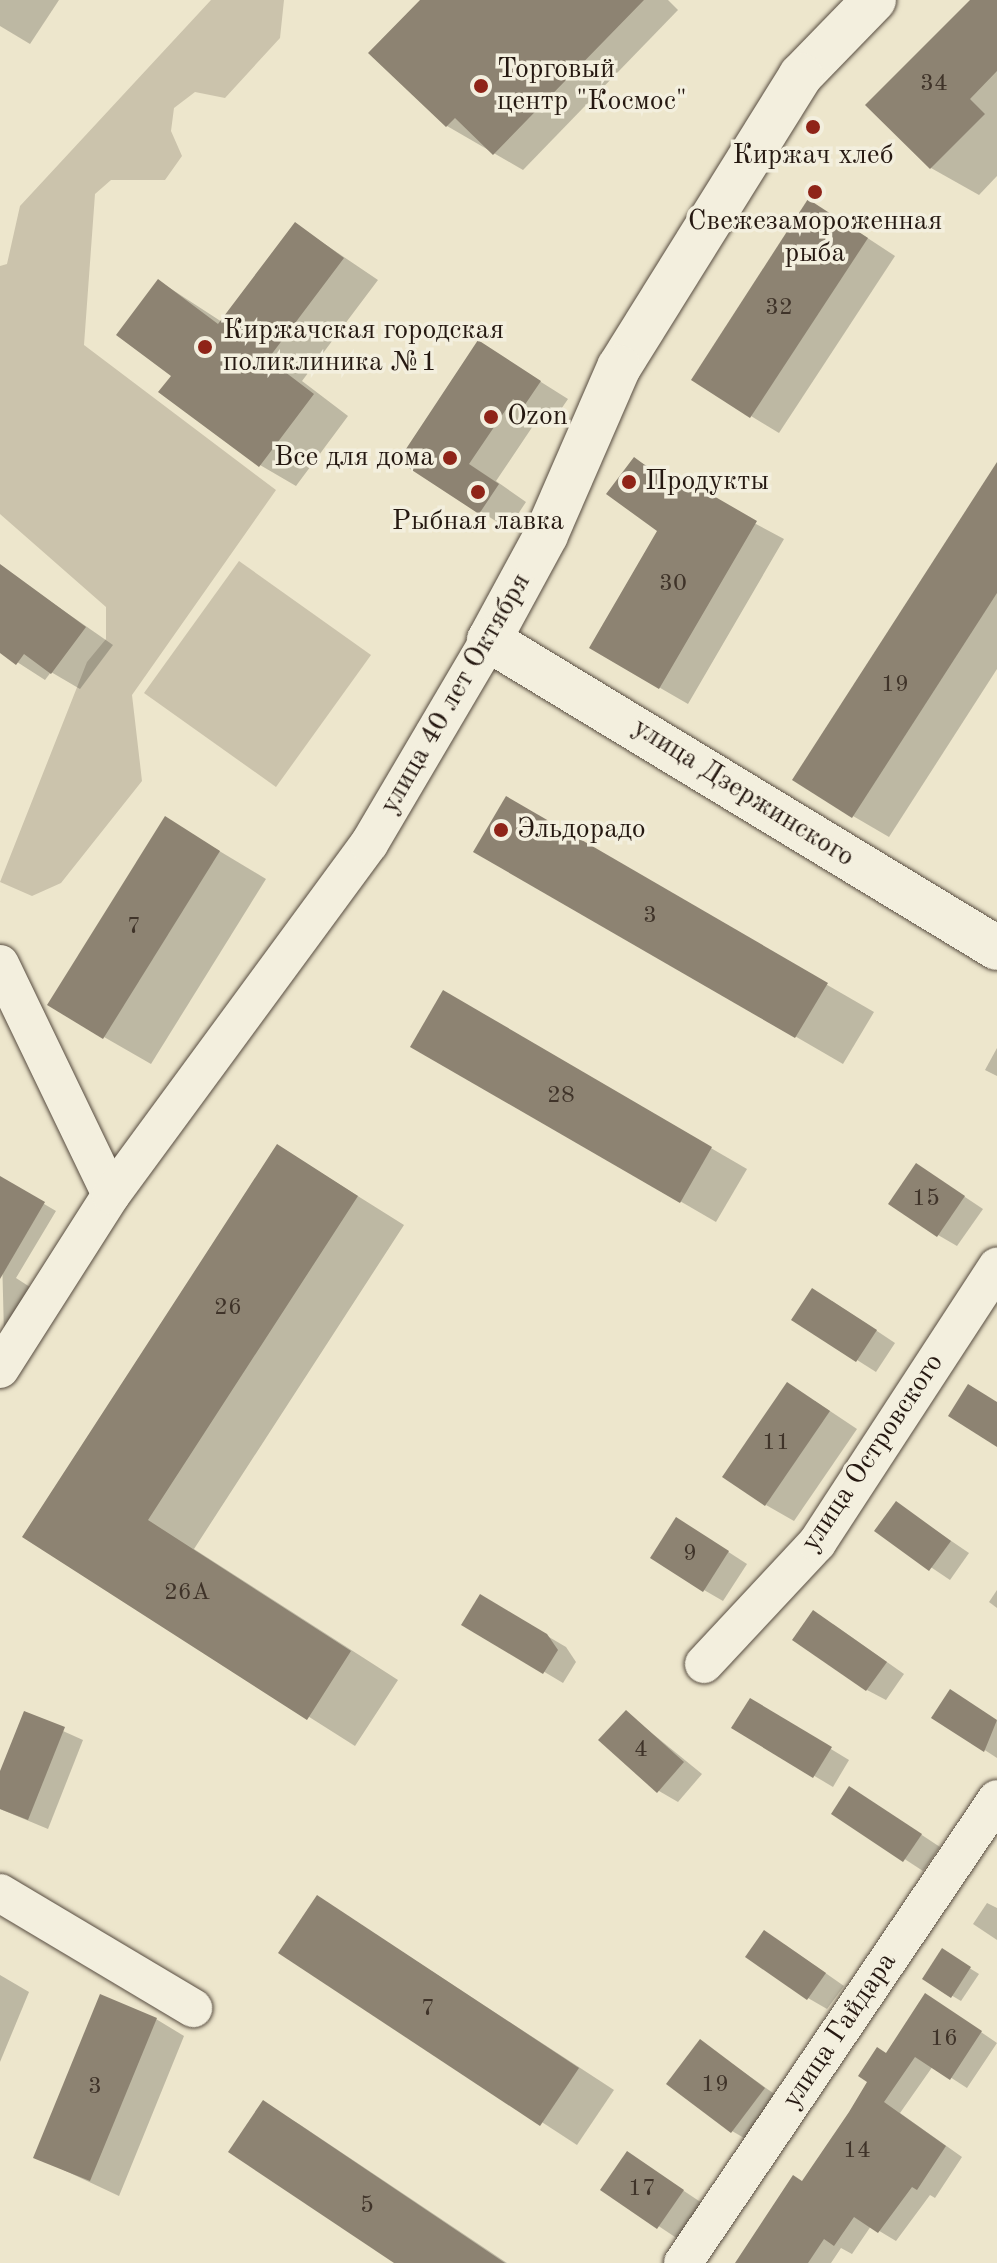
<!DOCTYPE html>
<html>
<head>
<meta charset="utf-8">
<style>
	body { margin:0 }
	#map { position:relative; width:997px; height:2263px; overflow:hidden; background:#ede6cc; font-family:"Old Standard TT",serif }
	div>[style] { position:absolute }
	.green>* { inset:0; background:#cbc3ac }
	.shadow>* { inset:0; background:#0003 }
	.building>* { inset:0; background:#8d8372 }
	.roads { filter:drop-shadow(0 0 2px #574c40) drop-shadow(0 0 2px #574c40) }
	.minor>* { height:38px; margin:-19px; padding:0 19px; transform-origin:19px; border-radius:19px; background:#f3efde }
	.tertiary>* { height:44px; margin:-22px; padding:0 22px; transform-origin:22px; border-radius:22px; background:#f3efde }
	.dots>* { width:22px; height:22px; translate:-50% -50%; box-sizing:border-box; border:4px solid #f3efde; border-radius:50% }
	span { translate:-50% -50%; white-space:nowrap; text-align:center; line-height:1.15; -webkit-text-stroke:7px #f3efde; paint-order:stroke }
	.number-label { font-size:24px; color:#3f3329 }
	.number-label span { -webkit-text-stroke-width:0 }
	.poi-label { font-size:28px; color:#251811 }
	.left { translate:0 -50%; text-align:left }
	.right { translate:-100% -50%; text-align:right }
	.street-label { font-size:28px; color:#251811 }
</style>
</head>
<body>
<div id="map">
	<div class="green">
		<i style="clip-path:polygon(211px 0,284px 0,280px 38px,225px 98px,195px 92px,174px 108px,171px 131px,182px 156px,165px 180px,111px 180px,95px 194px,84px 345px,276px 490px,132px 695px,142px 781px,61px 883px,32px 896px,0 882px,87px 662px,106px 639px,106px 607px,0 514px,0 266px,7px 264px,20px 206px)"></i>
		<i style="clip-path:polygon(239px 561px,371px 655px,276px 787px,144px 693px)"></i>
	</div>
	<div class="shadow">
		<i style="clip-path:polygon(0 0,59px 0,30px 44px,0 26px)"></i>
		<i style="clip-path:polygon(423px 0,668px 0,678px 10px,523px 170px,447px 126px)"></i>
		<i style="clip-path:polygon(973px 0,997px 0,997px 176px,979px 195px,931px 168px)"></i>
		<i style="clip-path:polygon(837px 218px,895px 256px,779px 433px,751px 416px)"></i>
		<i style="clip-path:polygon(295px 224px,378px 280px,302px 381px,348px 416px,296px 486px,260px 465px,174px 375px,159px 281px,222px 322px)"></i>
		<i style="clip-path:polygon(479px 343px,568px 399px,553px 421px,541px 414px,496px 481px,526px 502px,508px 529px,401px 460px)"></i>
		<i style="clip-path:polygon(634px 459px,784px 539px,688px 704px,591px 648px,659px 531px)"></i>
		<i style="clip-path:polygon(997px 465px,997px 669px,889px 837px,853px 816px)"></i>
		<i style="clip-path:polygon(8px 572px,113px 645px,80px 689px,51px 672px,45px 680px,0 651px,0 582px)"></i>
		<i style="clip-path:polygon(506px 799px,874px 1012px,843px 1064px,476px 851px)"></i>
		<i style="clip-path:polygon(166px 819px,266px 879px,151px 1064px,104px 1037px)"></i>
		<i style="clip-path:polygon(444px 993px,747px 1169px,716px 1222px,413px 1046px)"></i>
		<i style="clip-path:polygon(997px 1048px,997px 1076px,985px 1070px)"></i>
		<i style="clip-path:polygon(278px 1146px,404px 1225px,194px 1549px,398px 1680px,355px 1746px,25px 1537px)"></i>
		<i style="clip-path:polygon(935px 1177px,983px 1209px,957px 1246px,938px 1235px)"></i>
		<i style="clip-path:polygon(0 1178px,56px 1211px,16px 1278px,33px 1289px,4px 1334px)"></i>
		<i style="clip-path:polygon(832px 1301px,895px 1343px,876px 1372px,794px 1320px)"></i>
		<i style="clip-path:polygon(815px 1401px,857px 1429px,794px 1521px,766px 1505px)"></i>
		<i style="clip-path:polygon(897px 1504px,969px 1553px,950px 1580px,877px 1531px)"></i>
		<i style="clip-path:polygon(696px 1531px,747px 1564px,723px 1601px,704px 1590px)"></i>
		<i style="clip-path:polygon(997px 1590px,997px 1608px,989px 1602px)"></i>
		<i style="clip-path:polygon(481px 1597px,566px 1647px,576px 1662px,563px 1683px,464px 1624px)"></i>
		<i style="clip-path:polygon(833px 1624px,904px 1674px,886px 1700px,867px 1690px)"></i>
		<i style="clip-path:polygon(750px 1700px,849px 1760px,833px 1787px,734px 1728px)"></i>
		<i style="clip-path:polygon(969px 1703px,997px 1721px,997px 1758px,934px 1717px)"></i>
		<i style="clip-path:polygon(626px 1712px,702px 1774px,678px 1802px,659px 1791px)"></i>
		<i style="clip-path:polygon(25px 1714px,83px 1740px,48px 1829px,0 1809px,0 1776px)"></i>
		<i style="clip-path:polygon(869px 1800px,940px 1847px,923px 1871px,834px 1813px)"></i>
		<i style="clip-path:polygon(318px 1897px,614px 2090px,577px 2145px,281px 1952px)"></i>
		<i style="clip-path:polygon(987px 1903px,997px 1908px,997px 1940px,973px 1924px)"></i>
		<i style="clip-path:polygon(784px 1944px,844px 1986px,827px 2009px,808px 1998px)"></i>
		<i style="clip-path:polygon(942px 1951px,979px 1974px,961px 2001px,924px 1979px)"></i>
		<i style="clip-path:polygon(0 1975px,29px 1992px,0 2062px)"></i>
		<i style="clip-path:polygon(943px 2006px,997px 2043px,967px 2088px,933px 2066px,900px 2113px,962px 2157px,935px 2198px,930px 2195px,896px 2241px,871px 2226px,852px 2254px,841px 2248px,831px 2263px,737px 2263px,803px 2183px,887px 2055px)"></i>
		<i style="clip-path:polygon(156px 2019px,184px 2036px,119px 2196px,36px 2157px)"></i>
		<i style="clip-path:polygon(701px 2042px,783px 2100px,751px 2142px,732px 2131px)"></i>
		<i style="clip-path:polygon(263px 2103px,299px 2124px,507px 2263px,398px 2263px)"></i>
		<i style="clip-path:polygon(627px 2153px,702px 2203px,678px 2239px,603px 2189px)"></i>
	</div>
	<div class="building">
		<i style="clip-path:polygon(420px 0,644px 0,493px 155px,455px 118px,446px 127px,368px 53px)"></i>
		<i style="clip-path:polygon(970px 0,997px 0,997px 71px,970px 99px,985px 114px,930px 169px,865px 105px)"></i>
		<i style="clip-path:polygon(808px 199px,868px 238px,750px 418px,691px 380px)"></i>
		<i style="clip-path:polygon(295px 222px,344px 258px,268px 359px,314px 394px,259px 467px,158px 392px,171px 376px,116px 335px,158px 279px,218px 324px)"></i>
		<i style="clip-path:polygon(478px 340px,541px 381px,524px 406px,513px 399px,469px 464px,499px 484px,479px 514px,398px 461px)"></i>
		<i style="clip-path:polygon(634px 457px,680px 491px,686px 480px,757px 521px,659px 689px,589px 648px,657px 531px,606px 494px)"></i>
		<i style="clip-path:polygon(997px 462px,997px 593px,852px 818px,792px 780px)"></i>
		<i style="clip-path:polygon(0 564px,86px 627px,51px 674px,24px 654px,16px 665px,0 653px)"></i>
		<i style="clip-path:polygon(506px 796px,828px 983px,795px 1038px,473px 852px)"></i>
		<i style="clip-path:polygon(165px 816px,220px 851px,103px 1039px,47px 1005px)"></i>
		<i style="clip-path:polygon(443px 990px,712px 1147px,680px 1203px,410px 1047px)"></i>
		<i style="clip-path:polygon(277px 1144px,358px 1196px,148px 1520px,351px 1651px,307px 1720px,22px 1537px)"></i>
		<i style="clip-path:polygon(916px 1163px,965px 1196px,937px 1237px,888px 1204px)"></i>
		<i style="clip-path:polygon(0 1176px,45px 1202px,0 1279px)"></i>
		<i style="clip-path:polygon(812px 1288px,877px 1330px,856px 1362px,791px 1320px)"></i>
		<i style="clip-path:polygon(787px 1382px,830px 1411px,765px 1506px,722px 1477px)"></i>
		<i style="clip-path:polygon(968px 1384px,997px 1402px,997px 1447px,948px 1416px)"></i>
		<i style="clip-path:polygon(896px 1501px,951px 1541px,929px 1571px,874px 1531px)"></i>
		<i style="clip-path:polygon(676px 1517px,729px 1551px,703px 1592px,650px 1558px)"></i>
		<i style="clip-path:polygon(480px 1594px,547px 1634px,558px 1650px,543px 1674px,461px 1625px)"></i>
		<i style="clip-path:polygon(813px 1610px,887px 1662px,866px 1691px,792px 1640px)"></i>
		<i style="clip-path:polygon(950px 1689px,997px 1720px,984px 1752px,931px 1718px)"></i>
		<i style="clip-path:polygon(750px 1698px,832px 1747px,813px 1778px,731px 1728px)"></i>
		<i style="clip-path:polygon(626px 1710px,684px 1762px,657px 1793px,598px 1740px)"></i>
		<i style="clip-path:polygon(24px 1711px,65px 1727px,28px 1820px,0 1809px,0 1771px)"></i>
		<i style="clip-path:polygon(849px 1786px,922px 1834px,903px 1862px,831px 1814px)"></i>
		<i style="clip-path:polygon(317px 1895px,579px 2068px,540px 2126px,278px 1953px)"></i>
		<i style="clip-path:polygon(764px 1930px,826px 1973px,807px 2000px,745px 1957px)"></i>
		<i style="clip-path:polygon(942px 1948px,971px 1967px,951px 1998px,922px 1979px)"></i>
		<i style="clip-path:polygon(925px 1993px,982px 2031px,950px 2080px,915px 2057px,884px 2102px,946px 2146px,917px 2190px,912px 2187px,878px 2233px,854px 2217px,834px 2246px,824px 2239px,808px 2263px,735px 2263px,793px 2175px,802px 2181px,849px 2112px,867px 2082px,858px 2076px,877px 2047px,886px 2053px)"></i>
		<i style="clip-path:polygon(100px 1994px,157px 2018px,90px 2181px,33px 2158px)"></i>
		<i style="clip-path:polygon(700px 2039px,765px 2088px,731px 2133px,666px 2084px)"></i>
		<i style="clip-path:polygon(263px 2100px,505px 2263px,394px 2263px,228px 2152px)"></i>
		<i style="clip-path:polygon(627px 2151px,684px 2190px,657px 2229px,600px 2190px)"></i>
	</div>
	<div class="roads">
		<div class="minor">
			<i style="left:0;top:964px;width:256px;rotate:64.3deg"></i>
			<i style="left:0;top:1369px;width:206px;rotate:-57.5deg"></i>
			<i style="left:111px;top:1195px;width:436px;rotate:-53.7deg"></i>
			<i style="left:369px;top:844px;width:237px;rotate:-59.5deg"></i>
			<i style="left:704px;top:1664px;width:166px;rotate:-47deg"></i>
			<i style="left:817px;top:1543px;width:330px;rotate:-56.9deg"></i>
			<i style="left:0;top:1893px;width:225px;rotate:30.8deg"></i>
			<i style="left:683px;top:2263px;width:560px;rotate:-55.91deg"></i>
		</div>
		<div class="tertiary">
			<i style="left:874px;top:0;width:105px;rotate:134.2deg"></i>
			<i style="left:801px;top:75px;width:344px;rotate:121.9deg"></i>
			<i style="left:619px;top:367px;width:183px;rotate:113.5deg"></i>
			<i style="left:546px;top:535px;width:119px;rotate:118.5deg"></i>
			<i style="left:489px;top:640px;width:594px;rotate:31.23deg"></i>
		</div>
	</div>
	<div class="dots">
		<i style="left:481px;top:86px;background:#8f2418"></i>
		<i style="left:813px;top:127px;background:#8f2418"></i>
		<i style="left:815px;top:192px;background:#8f2418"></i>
		<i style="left:205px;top:347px;background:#8f2418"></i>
		<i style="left:491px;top:417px;background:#8f2418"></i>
		<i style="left:450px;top:458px;background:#8f2418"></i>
		<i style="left:629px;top:482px;background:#8f2418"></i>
		<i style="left:478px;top:492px;background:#8f2418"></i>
		<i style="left:501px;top:830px;background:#8f2418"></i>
	</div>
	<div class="number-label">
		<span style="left:934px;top:85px">34</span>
		<span style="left:779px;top:309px">32</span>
		<span style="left:673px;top:585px">30</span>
		<span style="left:895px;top:686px">19</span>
		<span style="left:650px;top:917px">3</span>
		<span style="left:134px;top:928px">7</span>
		<span style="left:561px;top:1097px">28</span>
		<span style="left:926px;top:1200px">15</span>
		<span style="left:228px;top:1309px">26</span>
		<span style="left:776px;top:1444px">11</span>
		<span style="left:690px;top:1555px">9</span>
		<span style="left:187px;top:1594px">26А</span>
		<span style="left:641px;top:1751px">4</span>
		<span style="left:428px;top:2010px">7</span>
		<span style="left:944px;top:2040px">16</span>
		<span style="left:715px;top:2086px">19</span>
		<span style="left:95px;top:2088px">3</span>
		<span style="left:857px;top:2152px">14</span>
		<span style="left:642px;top:2190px">17</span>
		<span style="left:367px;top:2207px">5</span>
	</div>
	<div class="poi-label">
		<span class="left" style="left:497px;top:86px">Торговый<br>центр "Космос"</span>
		<span style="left:813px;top:156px">Киржач хлеб</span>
		<span style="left:815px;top:238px">Свежезамороженная<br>рыба</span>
		<span class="left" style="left:223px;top:347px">Киржачская городская<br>поликлиника №1</span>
		<span class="left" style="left:507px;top:417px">Ozon</span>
		<span class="right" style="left:434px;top:458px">Все для дома</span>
		<span class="left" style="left:645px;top:482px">Продукты</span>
		<span style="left:478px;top:522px">Рыбная лавка</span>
		<span class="left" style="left:517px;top:830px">Эльдорадо</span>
	</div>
	<div class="street-label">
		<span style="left:456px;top:694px;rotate:-60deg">улица 40 лет Октября</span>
		<span style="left:743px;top:793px;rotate:32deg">улица Дзержинского</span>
		<span style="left:873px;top:1453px;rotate:-56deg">улица Островского</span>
		<span style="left:840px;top:2031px;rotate:-56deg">улица Гайдара</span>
	</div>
</div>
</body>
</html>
